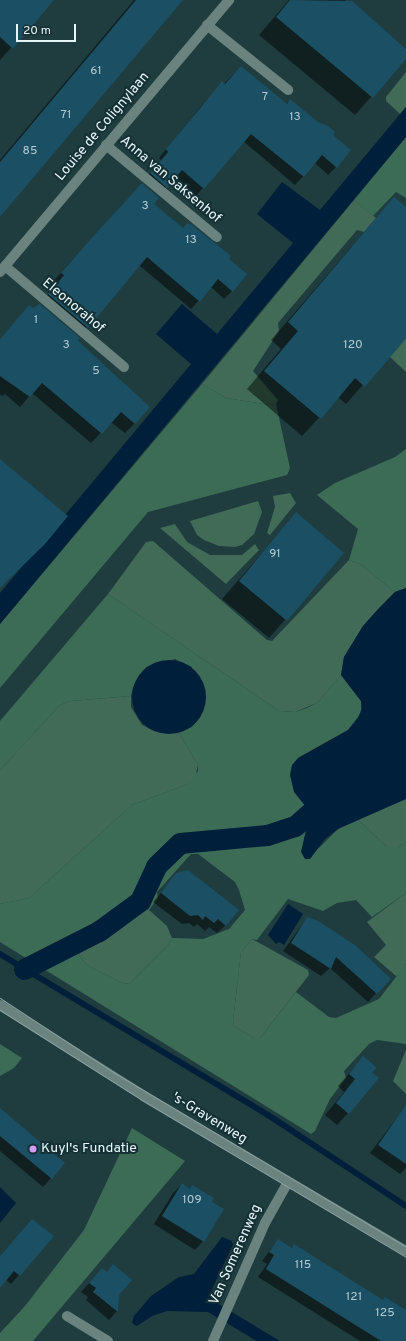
<!DOCTYPE html>
<html>
<head>
<meta charset="utf-8">
<style>
	body { margin:0 }
	#map { position:relative; width:406px; height:1341px; overflow:hidden; background:#1f3c3f; font-family:Overpass,sans-serif }
	div>[style] { position:absolute }
	.green>* { inset:0; background:#416b57 }
	.forest>* { inset:0; background:#3c6c56 }
	.water>* { inset:0; background:#001f3a }
	.round { border-radius:50% }
	.shadow>* { inset:0; background:#0007 }
	.stream>* { height:6px; margin:-3px; padding:0 3px; transform-origin:3px; border-radius:3px; background:#001f3a }
	.canal>* { height:21px; margin:-10.5px; padding:0 10.5px; transform-origin:10.5px; border-radius:10.5px; background:#001f3a }
	.building>* { inset:0; background:#1b5064 }
	.minor>* { height:10px; margin:-5px; padding:0 5px; transform-origin:5px; border-radius:5px; background:#6a837f }
	.tram>* { height:1px; margin:-0.5px; padding:0 0.5px; transform-origin:0.5px; border-radius:0.5px; background:#899fa2 }
	.dots>* { width:11px; height:11px; translate:-50% -50%; box-sizing:border-box; border:2px solid #153135; border-radius:50% }
	span { translate:-50% -50%; white-space:nowrap; text-align:center; line-height:1.15; -webkit-text-stroke:4px #153135; paint-order:stroke }
	.number-label { font-size:12px; color:#b3ccd3 }
	.number-label span { -webkit-text-stroke-width:0 }
	.street-label { font-size:14px; color:#e6f6f8 }
	.poi-label { font-size:14px; color:#e6f6f8 }
	.left { translate:0 -50%; text-align:left }
	.scale { position:absolute; left:16px; top:24px; width:60px; height:18px; box-sizing:border-box; border:2px solid #e6f6f8; border-top:0; padding-left:5px; font-size:12px; line-height:14px; white-space:nowrap; color:#e6f6f8; -webkit-text-stroke:3px #153135; paint-order:stroke }
</style>
</head>
<body>
<div id="map">
	<div class="green">
		<i style="clip-path:polygon(406px 72px,406px 107px,400px 114px,386px 101px,386px 97px)"></i>
		<i style="clip-path:polygon(354px 200px,376px 218px,364px 232px,357px 230px,278px 323px,279px 331px,253px 371px,278px 400px,276px 404px,270px 405px,226px 398px,202px 384px)"></i>
		<i style="clip-path:polygon(406px 338px,406px 372px,390px 357px)"></i>
		<i style="clip-path:polygon(290px 493px,296px 503px,270px 535px,267px 533px,275px 507px,273px 496px)"></i>
		<i style="clip-path:polygon(258px 501px,262px 512px,254px 534px,242px 545px,235px 547px,219px 546px,204px 540px,197px 535px,190px 521px)"></i>
		<i style="clip-path:polygon(175px 524px,187px 542px,210px 555px,242px 555px,255px 544px,259px 550px,226px 584px,160px 528px)"></i>
		<i style="clip-path:polygon(153px 541px,267px 640px,272px 641px,349px 560px,360px 564px,395px 592px,363px 626px,344px 657px,341px 675px,317px 703px,295px 712px,279px 711px,108px 594px,146px 542px)"></i>
		<i style="clip-path:polygon(131px 696px,131px 707px,142px 725px,154px 731px,178px 732px,198px 765px,195px 778px,188px 784px,132px 805px,29px 898px,0 904px,0 770px,60px 705px,71px 701px)"></i>
		<i style="clip-path:polygon(406px 799px,406px 842px,398px 847px,387px 847px,357px 819px)"></i>
		<i style="clip-path:polygon(406px 893px,406px 964px,400px 974px,396px 976px,374px 957px,386px 945px,367px 922px)"></i>
		<i style="clip-path:polygon(133px 904px,149px 910px,167px 926px,172px 938px,168px 945px,129px 984px,122px 983px,87px 965px,79px 955px,81px 949px)"></i>
		<i style="clip-path:polygon(252px 939px,308px 970px,309px 975px,260px 1038px,254px 1038px,234px 1026px,233px 1021px,241px 952px)"></i>
		<i style="clip-path:polygon(406px 1050px,406px 1094px,393px 1081px)"></i>
	</div>
	<div class="forest">
		<i style="clip-path:polygon(406px 137px,406px 198px,396px 192px,373px 216px,354px 200px)"></i>
		<i style="clip-path:polygon(202px 384px,226px 398px,270px 405px,276px 404px,290px 468px,287px 475px,148px 512px,0 688px,0 624px)"></i>
		<i style="clip-path:polygon(406px 449px,406px 588px,395px 592px,360px 564px,349px 560px,358px 529px,317px 495px,335px 483px,395px 457px)"></i>
		<i style="clip-path:polygon(evenodd,108px 594px,279px 711px,295px 712px,307px 708px,317px 703px,341px 675px,361px 701px,361px 713px,348px 730px,298px 758px,310px 818px,319px 848px,338px 829px,357px 819px,387px 847px,398px 847px,406px 842px,406px 893px,372px 917px,356px 900px,337px 903px,323px 911px,288px 899px,257px 940px,252px 939px,241px 952px,233px 1021px,234px 1026px,254px 1038px,260px 1038px,296px 992px,329px 1017px,336px 1018px,379px 999px,406px 964px,406px 1044px,377px 1040px,369px 1044px,344px 1071px,346px 1078px,330px 1099px,315px 1131px,311px 1134px,0 942px,0 904px,29px 898px,132px 805px,188px 784px,198px 771px,198px 765px,178px 732px,192px 727px,201px 716px,192px 667px,175px 659px,146px 667px,133px 687px,131px 696px,71px 701px,60px 705px,0 770px,0 721px,108px 594px,191px 854px,198px 854px,235px 882px,239px 890px,245px 910px,229px 929px,203px 939px,172px 938px,168px 945px,129px 984px,122px 983px,87px 965px,79px 955px,81px 949px,133px 904px,149px 910px,158px 898px,157px 892px,191px 854px)"></i>
		<i style="clip-path:polygon(0 1044px,22px 1058px,14px 1068px,0 1076px)"></i>
		<i style="clip-path:polygon(132px 1128px,185px 1161px,33px 1341px,0 1341px,0 1333px,25px 1306px,84px 1230px)"></i>
	</div>
	<div class="water">
		<i style="clip-path:polygon(406px 107px,406px 137px,0 624px,0 593px,191px 364px,156px 334px,182px 304px,217px 334px,293px 243px,257px 214px,282px 182px,320px 210px)"></i>
		<i style="clip-path:polygon(406px 588px,406px 799px,338px 829px,325px 839px,310px 859px,305px 859px,301px 852px,310px 812px,294px 792px,290px 775px,292px 765px,298px 758px,348px 730px,358px 718px,362px 708px,361px 701px,341px 675px,344px 657px,363px 626px,378px 609px,395px 592px)"></i>
		<i class="round" style="left:132px;top:660px;width:74px;height:74px"></i>
		<i style="clip-path:polygon(288px 904px,303px 914px,284px 945px,279px 942px,276px 944px,268px 935px)"></i>
		<i style="clip-path:polygon(0 1187px,16px 1203px,0 1223px)"></i>
		<i style="clip-path:polygon(222px 1237px,232px 1241px,233px 1245px,213px 1287px,212px 1292px,215px 1302px,280px 1341px,257px 1341px,208px 1312px,167px 1311px,152px 1316px,137px 1326px,134px 1325px,132px 1322px,134px 1316px,151px 1296px,179px 1277px,194px 1274px)"></i>
	</div>
	<div class="shadow">
		<i style="clip-path:polygon(0 0,54px 0,0 60px)"></i>
		<i style="clip-path:polygon(134px 0,176px 0,0 216px,0 160px)"></i>
		<i style="clip-path:polygon(289px 0,345px 0,406px 50px,406px 57px,355px 115px,259px 35px)"></i>
		<i style="clip-path:polygon(241px 67px,286px 104px,290px 100px,331px 135px,336px 167px,328px 175px,315px 163px,295px 185px,243px 141px,196px 196px,174px 178px,159px 195px,143px 182px,161px 160px,159px 158px,202px 105px)"></i>
		<i style="clip-path:polygon(134px 192px,182px 229px,187px 224px,227px 259px,232px 291px,224px 299px,211px 287px,191px 309px,139px 265px,80px 335px,41px 303px,57px 284px,54px 281px,79px 252px)"></i>
		<i style="clip-path:polygon(394px 198px,406px 208px,406px 336px,346px 404px,338px 397px,302px 436px,247px 389px,281px 349px,271px 340px)"></i>
		<i style="clip-path:polygon(29px 306px,76px 341px,135px 423px,125px 433px,111px 422px,91px 443px,32px 393px,20px 407px,5px 394px,2px 396px,0 394px,0 339px)"></i>
		<i style="clip-path:polygon(296px 514px,343px 553px,269px 638px,222px 599px)"></i>
		<i style="clip-path:polygon(177px 874px,226px 925px,217px 933px,209px 927px,205px 931px,197px 924px,194px 927px,189px 923px,182px 924px,153px 902px)"></i>
		<i style="clip-path:polygon(307px 918px,389px 979px,368px 1002px,330px 968px,321px 976px,283px 951px)"></i>
		<i style="clip-path:polygon(363px 1058px,371px 1073px,348px 1113px,337px 1125px,325px 1115px,344px 1092px,338px 1086px)"></i>
		<i style="clip-path:polygon(404px 1109px,406px 1111px,406px 1168px,400px 1174px,370px 1153px)"></i>
		<i style="clip-path:polygon(0 1116px,64px 1163px,43px 1187px,0 1151px)"></i>
		<i style="clip-path:polygon(182px 1184px,190px 1189px,193px 1186px,203px 1241px,195px 1250px,154px 1224px,173px 1193px)"></i>
		<i style="clip-path:polygon(32px 1220px,52px 1237px,11px 1284px,5px 1279px,0 1285px,0 1256px)"></i>
		<i style="clip-path:polygon(278px 1240px,383px 1301px,406px 1311px,406px 1341px,360px 1341px,258px 1277px,267px 1264px,262px 1261px)"></i>
		<i style="clip-path:polygon(113px 1266px,118px 1295px,117px 1311px,109px 1320px,86px 1300px,88px 1297px,81px 1292px,102px 1269px,106px 1273px)"></i>
	</div>
	<div class="stream">
		<i style="left:0;top:954px;width:313px;rotate:31deg"></i>
		<i style="left:268px;top:1115px;width:165px;rotate:33.4deg"></i>
	</div>
	<div class="canal">
		<i style="left:24px;top:969px;width:84px;rotate:-26.9deg"></i>
		<i style="left:99px;top:931px;width:51px;rotate:-36.2deg"></i>
		<i style="left:140px;top:901px;width:38px;rotate:-65deg"></i>
		<i style="left:156px;top:866px;width:33px;rotate:-44deg"></i>
		<i style="left:180px;top:843px;width:87px;rotate:-5.3deg"></i>
		<i style="left:267px;top:835px;width:29px;rotate:-18deg"></i>
		<i style="left:295px;top:826px;width:48px;rotate:-41.6deg"></i>
	</div>
	<div class="building">
		<i style="clip-path:polygon(0 0,54px 0,13px 49px,0 37px)"></i>
		<i style="clip-path:polygon(136px 0,183px 0,0 217px,0 162px)"></i>
		<i style="clip-path:polygon(290px 0,352px 1px,406px 49px,406px 59px,373px 98px,276px 17px)"></i>
		<i style="clip-path:polygon(241px 66px,287px 104px,290px 99px,318px 122px,328px 126px,335px 132px,333px 135px,351px 150px,337px 168px,322px 155px,304px 177px,251px 134px,204px 189px,182px 170px,167px 188px,150px 173px,168px 152px,166px 149px,210px 96px,222px 81px,225px 84px)"></i>
		<i style="clip-path:polygon(142px 183px,159px 198px,154px 204px,183px 228px,187px 223px,192px 225px,231px 256px,229px 259px,247px 274px,233px 292px,218px 279px,200px 302px,147px 257px,88px 328px,48px 294px,64px 275px,61px 273px,87px 243px)"></i>
		<i style="clip-path:polygon(394px 197px,406px 207px,406px 338px,365px 387px,355px 378px,321px 419px,264px 371px,298px 331px,288px 322px)"></i>
		<i style="clip-path:polygon(40px 304px,80px 338px,78px 341px,150px 407px,135px 424px,121px 412px,102px 434px,42px 383px,30px 397px,0 376px,0 339px,29px 305px,33px 308px)"></i>
		<i style="clip-path:polygon(0 459px,68px 516px,45px 544px,0 588px)"></i>
		<i style="clip-path:polygon(296px 512px,344px 553px,287px 621px,239px 581px)"></i>
		<i style="clip-path:polygon(188px 870px,239px 910px,226px 926px,218px 919px,214px 923px,205px 916px,203px 920px,198px 915px,190px 916px,161px 893px,176px 873px)"></i>
		<i style="clip-path:polygon(307px 917px,318px 921px,355px 945px,391px 979px,377px 994px,336px 957px,331px 969px,291px 943px)"></i>
		<i style="clip-path:polygon(363px 1056px,377px 1068px,372px 1072px,379px 1078px,349px 1114px,336px 1103px,355px 1079px,349px 1074px)"></i>
		<i style="clip-path:polygon(406px 1105px,406px 1164px,378px 1145px)"></i>
		<i style="clip-path:polygon(0 1108px,65px 1163px,52px 1179px,0 1136px)"></i>
		<i style="clip-path:polygon(182px 1183px,190px 1189px,192px 1185px,214px 1198px,212px 1202px,224px 1209px,204px 1242px,162px 1216px)"></i>
		<i style="clip-path:polygon(32px 1219px,54px 1236px,20px 1276px,14px 1271px,0 1288px,0 1256px)"></i>
		<i style="clip-path:polygon(278px 1239px,292px 1248px,294px 1244px,383px 1300px,385px 1297px,406px 1310px,406px 1341px,381px 1341px,266px 1269px,274px 1255px,269px 1252px)"></i>
		<i style="clip-path:polygon(113px 1264px,132px 1280px,119px 1295px,118px 1312px,93px 1292px,96px 1288px,89px 1283px,102px 1268px,107px 1272px)"></i>
	</div>
	<div class="minor">
		<i style="left:207px;top:25px;width:104px;rotate:38.7deg"></i>
		<i style="left:106px;top:145px;width:144px;rotate:39.7deg"></i>
		<i style="left:5px;top:266px;width:156px;rotate:40.3deg"></i>
		<i style="left:0;top:272px;width:356px;rotate:-49.9deg"></i>
		<i style="left:0;top:1005px;width:170px;rotate:32.3deg"></i>
		<i style="left:144px;top:1096px;width:304px;rotate:30.6deg"></i>
		<i style="left:67px;top:1316px;width:48px;rotate:31.4deg"></i>
		<i style="left:213px;top:1341px;width:129px;rotate:-66.2deg"></i>
		<i style="left:265px;top:1223px;width:47px;rotate:-60.7deg"></i>
	</div>
	<div class="tram">
		<i style="left:0;top:998px;width:135px;rotate:33.2deg"></i>
		<i style="left:113px;top:1072px;width:341px;rotate:30.8deg"></i>
		<i style="left:0;top:1010px;width:166px;rotate:32.4deg"></i>
		<i style="left:140px;top:1099px;width:309px;rotate:30.7deg"></i>
	</div>
	<div class="dots">
		<i style="left:33px;top:1149px;background:#d59cfb"></i>
	</div>
	<div class="number-label">
		<span style="left:96px;top:72px">61</span>
		<span style="left:265px;top:98px">7</span>
		<span style="left:66px;top:116px">71</span>
		<span style="left:295px;top:118px">13</span>
		<span style="left:30px;top:152px">85</span>
		<span style="left:145px;top:207px">3</span>
		<span style="left:191px;top:241px">13</span>
		<span style="left:36px;top:321px">1</span>
		<span style="left:66px;top:346px">3</span>
		<span style="left:353px;top:346px">120</span>
		<span style="left:96px;top:372px">5</span>
		<span style="left:275px;top:555px">91</span>
		<span style="left:192px;top:1201px">109</span>
		<span style="left:303px;top:1266px">115</span>
		<span style="left:354px;top:1298px">121</span>
		<span style="left:385px;top:1314px">125</span>
	</div>
	<div class="street-label">
		<span style="left:103px;top:127px;rotate:-50deg">Louise de Colignylaan</span>
		<span style="left:170px;top:180px;rotate:40deg">Anna van Saksenhof</span>
		<span style="left:73px;top:306px;rotate:40deg">Eleonorahof</span>
		<span style="left:209px;top:1119px;rotate:31deg">'s-Gravenweg</span>
		<span style="left:236px;top:1255px;rotate:-66deg">Van Somerenweg</span>
	</div>
	<div class="poi-label">
		<span class="left" style="left:41px;top:1149px">Kuyl's Fundatie</span>
	</div>
	<div class="scale">20 m</div>
</div>
</body>
</html>
